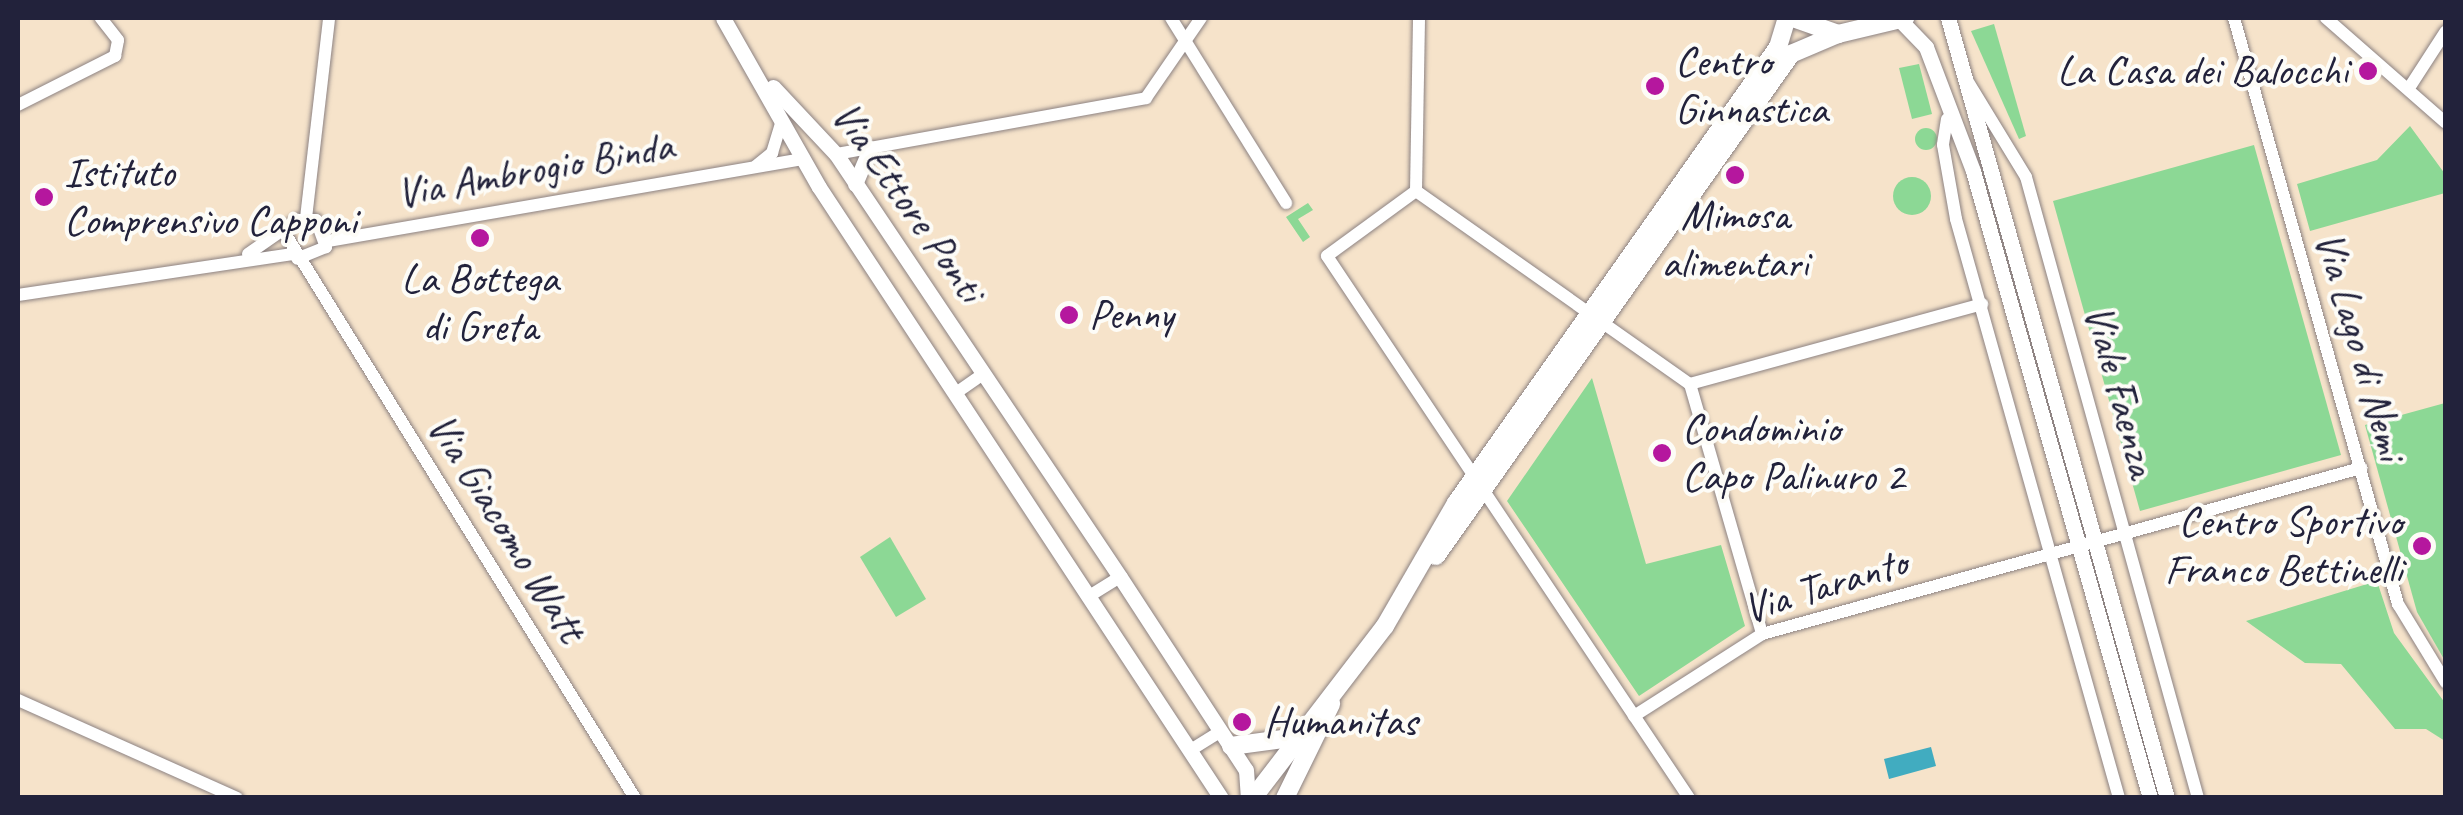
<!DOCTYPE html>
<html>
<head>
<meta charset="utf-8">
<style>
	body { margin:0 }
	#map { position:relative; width:2463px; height:815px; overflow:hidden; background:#f6e3ca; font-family:Caveat,sans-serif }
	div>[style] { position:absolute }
	.green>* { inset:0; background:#8cd895 }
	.round { border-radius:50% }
	.water>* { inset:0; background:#41acc0 }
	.roads { filter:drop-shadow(0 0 2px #8c8282) drop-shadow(0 0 2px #8c8282) }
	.minor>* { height:12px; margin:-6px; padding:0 6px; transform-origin:6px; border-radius:6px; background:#fff }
	.tertiary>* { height:15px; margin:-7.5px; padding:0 7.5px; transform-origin:7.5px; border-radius:7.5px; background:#fff }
	.secondary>* { height:18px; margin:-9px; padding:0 9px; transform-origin:9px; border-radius:9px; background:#fff }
	.dots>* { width:28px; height:28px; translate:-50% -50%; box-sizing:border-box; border:5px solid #fdfcf7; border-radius:50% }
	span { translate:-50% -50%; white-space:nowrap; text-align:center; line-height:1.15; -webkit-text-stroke:8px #fdfcf7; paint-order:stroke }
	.poi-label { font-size:42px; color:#22223b }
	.left { translate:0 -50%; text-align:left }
	.right { translate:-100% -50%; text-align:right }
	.street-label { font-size:42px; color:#22223b }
	.frame { position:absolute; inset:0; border:20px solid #22223b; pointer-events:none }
</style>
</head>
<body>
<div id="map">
	<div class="green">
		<i style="clip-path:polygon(1994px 24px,2026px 136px,2019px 139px,1971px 31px)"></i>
		<i style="clip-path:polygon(1919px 64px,1932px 114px,1912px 119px,1899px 68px)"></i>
		<i style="clip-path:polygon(2410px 126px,2445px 174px,2445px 193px,2310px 231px,2297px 184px,2377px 160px)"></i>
		<i class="round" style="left:1915px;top:128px;width:22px;height:22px"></i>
		<i style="clip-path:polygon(2254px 145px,2341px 455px,2140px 511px,2053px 201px)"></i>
		<i class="round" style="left:1893px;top:177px;width:38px;height:38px"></i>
		<i style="clip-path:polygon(1308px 203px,1313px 210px,1298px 219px,1310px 237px,1303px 242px,1286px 217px)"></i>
		<i style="clip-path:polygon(1592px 378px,1646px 564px,1721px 545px,1745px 626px,1639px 696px,1507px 501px)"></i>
		<i style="clip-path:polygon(2445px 403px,2446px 403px,2445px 661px,2417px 612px,2365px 425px)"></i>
		<i style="clip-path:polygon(890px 537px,926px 599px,896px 617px,860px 557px)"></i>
		<i style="clip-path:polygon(2377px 581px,2394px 633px,2445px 703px,2445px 741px,2426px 729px,2395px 729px,2341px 664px,2305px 663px,2246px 621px)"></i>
	</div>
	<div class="water">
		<i style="clip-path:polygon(1931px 747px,1936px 766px,1889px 779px,1884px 759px)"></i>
	</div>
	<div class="roads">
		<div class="minor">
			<i style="left:1171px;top:18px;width:218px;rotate:58.1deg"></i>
			<i style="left:2234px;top:18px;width:609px;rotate:74.37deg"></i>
			<i style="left:2398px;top:604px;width:92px;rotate:58.7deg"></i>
			<i style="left:2326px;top:18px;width:159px;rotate:41.2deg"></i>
			<i style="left:1965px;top:77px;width:117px;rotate:58.6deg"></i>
			<i style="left:2026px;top:177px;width:644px;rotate:74.52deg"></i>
			<i style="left:2411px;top:85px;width:64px;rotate:-57.1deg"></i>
			<i style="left:18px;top:105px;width:109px;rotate:-26.8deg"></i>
			<i style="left:115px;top:56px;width:16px;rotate:-79deg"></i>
			<i style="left:118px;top:40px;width:28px;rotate:-128deg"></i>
			<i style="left:1947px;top:119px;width:26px;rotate:99deg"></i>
			<i style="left:1943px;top:145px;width:75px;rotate:80deg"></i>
			<i style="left:1956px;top:219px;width:602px;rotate:74.28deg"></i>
			<i style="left:836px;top:154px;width:315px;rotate:-10.2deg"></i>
			<i style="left:1146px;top:98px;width:97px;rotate:-55.5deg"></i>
			<i style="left:756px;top:166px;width:21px;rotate:-39deg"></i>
			<i style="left:772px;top:153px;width:34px;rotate:-73deg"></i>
			<i style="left:1416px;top:191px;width:110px;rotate:143.9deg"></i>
			<i style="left:1327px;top:256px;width:652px;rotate:56.26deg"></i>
			<i style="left:1416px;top:191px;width:335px;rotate:35.2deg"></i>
			<i style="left:1690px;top:384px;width:260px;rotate:73.9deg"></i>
			<i style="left:1416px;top:191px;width:173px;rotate:-89deg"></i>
			<i style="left:306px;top:218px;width:201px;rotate:-83.4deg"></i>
			<i style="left:286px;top:235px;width:662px;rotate:58.21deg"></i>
			<i style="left:328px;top:241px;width:483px;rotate:-9.8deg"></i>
			<i style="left:248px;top:254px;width:60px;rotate:-34.8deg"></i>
			<i style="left:297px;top:220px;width:19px"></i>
			<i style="left:316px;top:220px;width:29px;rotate:70deg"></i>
			<i style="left:326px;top:247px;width:31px;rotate:158deg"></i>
			<i style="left:18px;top:295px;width:276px;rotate:-8.5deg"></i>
			<i style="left:1690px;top:384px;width:303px;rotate:-15.3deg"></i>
			<i style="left:956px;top:393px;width:33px;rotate:-35deg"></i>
			<i style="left:1091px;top:595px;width:34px;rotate:-32deg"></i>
			<i style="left:18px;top:700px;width:240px;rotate:24.1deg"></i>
			<i style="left:1634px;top:716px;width:152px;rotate:-32.6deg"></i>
			<i style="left:1762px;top:634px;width:622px;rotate:-15.49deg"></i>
			<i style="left:1194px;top:748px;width:31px;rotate:-32deg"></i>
		</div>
		<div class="tertiary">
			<i style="left:723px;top:18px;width:194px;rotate:60.4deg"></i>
			<i style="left:819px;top:187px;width:731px;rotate:56.66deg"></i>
			<i style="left:1948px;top:18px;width:810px;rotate:74.32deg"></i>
			<i style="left:1899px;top:19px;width:39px;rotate:46deg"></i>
			<i style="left:1926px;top:47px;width:133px;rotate:69.2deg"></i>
			<i style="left:1973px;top:171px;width:652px;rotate:74.24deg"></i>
			<i style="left:773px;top:87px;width:92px;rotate:46.8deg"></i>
			<i style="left:836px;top:154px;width:509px;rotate:56.12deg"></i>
			<i style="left:1120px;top:577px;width:230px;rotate:56.9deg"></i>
			<i style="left:1246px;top:770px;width:28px;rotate:86deg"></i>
			<i style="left:855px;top:184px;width:39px;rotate:-67deg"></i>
		</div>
		<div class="secondary">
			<i style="left:1793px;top:18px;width:48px;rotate:19.6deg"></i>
			<i style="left:1838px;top:34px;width:69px;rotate:-13.4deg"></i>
			<i style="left:1436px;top:556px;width:615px;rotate:-54.73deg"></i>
			<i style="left:1791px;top:54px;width:51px;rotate:-23.1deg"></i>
			<i style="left:1231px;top:746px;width:60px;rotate:-7.7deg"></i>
			<i style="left:1253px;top:798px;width:217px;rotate:-52.5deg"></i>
			<i style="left:1385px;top:626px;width:142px;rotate:-60deg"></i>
			<i style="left:1456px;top:503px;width:558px;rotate:-54.77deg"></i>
			<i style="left:1778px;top:47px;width:30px;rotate:-73deg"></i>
			<i style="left:1285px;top:798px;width:105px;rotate:-63.9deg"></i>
		</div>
	</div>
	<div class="dots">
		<i style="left:2368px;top:71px;background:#b5179e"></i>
		<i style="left:1655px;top:86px;background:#b5179e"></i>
		<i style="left:1735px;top:175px;background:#b5179e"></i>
		<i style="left:44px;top:197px;background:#b5179e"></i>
		<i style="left:480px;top:238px;background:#b5179e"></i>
		<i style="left:1069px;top:315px;background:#b5179e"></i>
		<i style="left:1662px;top:453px;background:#b5179e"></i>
		<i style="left:2422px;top:546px;background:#b5179e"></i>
		<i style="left:1242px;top:722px;background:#b5179e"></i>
	</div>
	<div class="poi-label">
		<span class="left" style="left:1675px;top:86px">Centro<br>Ginnastica</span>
		<span class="right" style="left:2348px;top:71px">La Casa dei Balocchi</span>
		<span class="left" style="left:64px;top:197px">Istituto<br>Comprensivo Capponi</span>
		<span style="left:1735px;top:240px">Mimosa<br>alimentari</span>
		<span style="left:480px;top:303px">La Bottega<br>di Greta</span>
		<span class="left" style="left:1089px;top:315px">Penny</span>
		<span class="left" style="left:1682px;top:453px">Condominio<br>Capo Palinuro 2</span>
		<span class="right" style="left:2402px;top:546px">Centro Sportivo<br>Franco Bettinelli</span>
		<span class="left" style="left:1264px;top:722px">Humanitas</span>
	</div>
	<div class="street-label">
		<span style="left:535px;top:170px;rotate:-10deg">Via Ambrogio Binda</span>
		<span style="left:908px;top:202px;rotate:55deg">Via Ettore Ponti</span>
		<span style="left:2360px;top:346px;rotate:74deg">Via Lago di Nemi</span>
		<span style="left:2120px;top:391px;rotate:75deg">Viale Faenza</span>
		<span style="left:506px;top:528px;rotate:58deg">Via Giacomo Watt</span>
		<span style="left:1825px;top:586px;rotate:-17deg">Via Taranto</span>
	</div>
	<div class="frame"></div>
</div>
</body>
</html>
